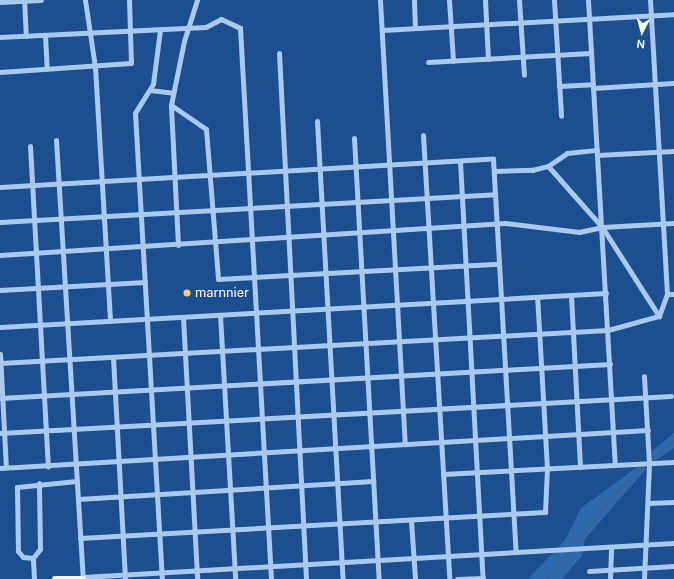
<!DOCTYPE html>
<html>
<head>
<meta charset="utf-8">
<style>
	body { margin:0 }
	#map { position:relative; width:674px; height:579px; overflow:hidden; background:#1b4f8f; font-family:"Public Sans",sans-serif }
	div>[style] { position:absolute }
	.green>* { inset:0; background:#2e69ad }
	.stream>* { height:1.5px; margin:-0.75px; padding:0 0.75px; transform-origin:0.75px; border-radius:0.75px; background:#3c6290 }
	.minor>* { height:5px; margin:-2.5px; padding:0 2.5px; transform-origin:2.5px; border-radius:2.5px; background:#a9c9ee }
	.major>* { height:6px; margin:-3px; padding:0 3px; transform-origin:3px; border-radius:3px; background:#f0f6ff }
	.dots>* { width:11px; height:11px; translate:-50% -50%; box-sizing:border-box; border:2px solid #1b4f8f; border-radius:50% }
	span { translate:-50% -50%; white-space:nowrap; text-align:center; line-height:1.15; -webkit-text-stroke:3px #1b4f8f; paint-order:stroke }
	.poi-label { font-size:13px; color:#fff }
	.left { translate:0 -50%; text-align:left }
	.north { position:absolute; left:622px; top:12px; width:40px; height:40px; -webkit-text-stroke:3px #1b4f8f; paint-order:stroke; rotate:186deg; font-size:11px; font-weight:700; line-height:16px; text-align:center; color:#fff }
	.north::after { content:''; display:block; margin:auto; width:14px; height:18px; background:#fff; clip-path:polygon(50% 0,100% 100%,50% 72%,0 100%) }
</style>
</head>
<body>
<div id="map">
	<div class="green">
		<i style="clip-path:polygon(674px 433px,674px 448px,653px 462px,652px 451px)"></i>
		<i style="clip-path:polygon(637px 467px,647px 468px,585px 539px,582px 556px,562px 579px,528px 579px,565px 540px,581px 508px)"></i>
	</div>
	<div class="stream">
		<i style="left:651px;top:461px;width:30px;rotate:-41deg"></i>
		<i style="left:575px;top:545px;width:70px;rotate:-51.3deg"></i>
		<i style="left:619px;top:490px;width:35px;rotate:-44deg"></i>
		<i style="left:547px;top:579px;width:34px;rotate:-50deg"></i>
	</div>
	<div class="minor">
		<i style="left:24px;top:0;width:36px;rotate:87deg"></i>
		<i style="left:85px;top:0;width:68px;rotate:81.5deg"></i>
		<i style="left:95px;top:67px;width:254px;rotate:86.6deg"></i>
		<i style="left:380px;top:0;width:445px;rotate:86.8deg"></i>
		<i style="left:414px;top:0;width:28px;rotate:88deg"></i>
		<i style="left:449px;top:0;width:61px;rotate:86.2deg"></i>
		<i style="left:485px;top:0;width:59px;rotate:87.1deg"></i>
		<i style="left:519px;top:0;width:75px;rotate:86.2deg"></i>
		<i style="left:554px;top:0;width:116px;rotate:86.5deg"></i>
		<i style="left:588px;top:0;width:466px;rotate:86.7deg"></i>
		<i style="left:0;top:2px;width:41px;rotate:-2.8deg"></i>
		<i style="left:160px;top:30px;width:54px;rotate:97.4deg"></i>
		<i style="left:153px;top:84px;width:34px;rotate:122deg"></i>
		<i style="left:135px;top:113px;width:467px;rotate:86.7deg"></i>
		<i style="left:382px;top:30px;width:292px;rotate:-3.1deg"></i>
		<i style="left:45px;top:35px;width:34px;rotate:87deg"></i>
		<i style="left:0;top:37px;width:206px;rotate:-2.8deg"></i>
		<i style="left:206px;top:27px;width:17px;rotate:-28deg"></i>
		<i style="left:221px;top:19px;width:21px;rotate:25deg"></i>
		<i style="left:240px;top:28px;width:552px;rotate:86.78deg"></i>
		<i style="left:279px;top:53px;width:527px;rotate:87.06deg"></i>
		<i style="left:428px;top:62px;width:163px;rotate:-3.2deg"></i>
		<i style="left:0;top:72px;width:131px;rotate:-3.9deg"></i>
		<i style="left:131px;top:63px;width:63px;rotate:-91.8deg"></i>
		<i style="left:559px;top:86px;width:34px;rotate:-3deg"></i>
		<i style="left:593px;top:88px;width:81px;rotate:-3.5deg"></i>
		<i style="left:150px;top:90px;width:23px;rotate:7deg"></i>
		<i style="left:171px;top:105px;width:42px;rotate:34.4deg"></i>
		<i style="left:206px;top:129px;width:150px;rotate:85.4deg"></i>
		<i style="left:218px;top:279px;width:281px;rotate:-3.1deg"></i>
		<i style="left:317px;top:121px;width:459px;rotate:86.8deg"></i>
		<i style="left:423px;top:135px;width:445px;rotate:86.6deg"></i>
		<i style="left:354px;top:138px;width:442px;rotate:86.8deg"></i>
		<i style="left:56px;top:140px;width:438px;rotate:86.5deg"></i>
		<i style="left:83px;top:577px;width:592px;rotate:-3.29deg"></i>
		<i style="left:30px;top:146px;width:321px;rotate:86.8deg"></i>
		<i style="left:597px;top:155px;width:77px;rotate:-3deg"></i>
		<i style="left:460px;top:161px;width:419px;rotate:86.9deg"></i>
		<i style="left:548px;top:166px;width:81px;rotate:48.5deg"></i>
		<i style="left:602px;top:227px;width:106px;rotate:57.4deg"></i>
		<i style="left:494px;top:171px;width:38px;rotate:-2deg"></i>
		<i style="left:532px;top:170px;width:16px;rotate:-14deg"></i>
		<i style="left:548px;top:166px;width:23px;rotate:-34deg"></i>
		<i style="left:567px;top:153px;width:30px;rotate:-6deg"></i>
		<i style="left:0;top:187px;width:494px;rotate:-3.3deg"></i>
		<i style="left:493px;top:159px;width:394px;rotate:86.7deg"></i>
		<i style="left:0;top:222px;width:496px;rotate:-3.2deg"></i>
		<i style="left:178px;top:245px;width:140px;rotate:-92.9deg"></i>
		<i style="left:171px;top:105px;width:65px;rotate:-78.5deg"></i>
		<i style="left:184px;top:41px;width:43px;rotate:-72.4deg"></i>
		<i style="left:0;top:255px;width:506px;rotate:-3.63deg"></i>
		<i style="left:505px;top:223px;width:75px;rotate:6.9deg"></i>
		<i style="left:579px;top:232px;width:24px;rotate:-12deg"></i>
		<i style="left:602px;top:227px;width:72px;rotate:-3.2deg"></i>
		<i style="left:0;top:290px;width:145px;rotate:-3.2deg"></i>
		<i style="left:667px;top:294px;width:7px"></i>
		<i style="left:571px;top:295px;width:172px;rotate:87deg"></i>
		<i style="left:220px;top:315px;width:264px;rotate:86.7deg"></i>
		<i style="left:183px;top:317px;width:262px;rotate:86.9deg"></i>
		<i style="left:0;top:327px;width:607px;rotate:-3.21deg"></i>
		<i style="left:0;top:354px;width:113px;rotate:87deg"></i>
		<i style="left:113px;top:357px;width:222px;rotate:86.9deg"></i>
		<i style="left:0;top:363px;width:609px;rotate:-3.11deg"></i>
		<i style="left:608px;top:330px;width:53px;rotate:-15.4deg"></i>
		<i style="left:659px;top:316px;width:23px;rotate:-70deg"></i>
		<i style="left:667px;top:294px;width:294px;rotate:-93.3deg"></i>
		<i style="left:0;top:398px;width:611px;rotate:-3.19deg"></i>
		<i style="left:0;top:433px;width:672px;rotate:-3.16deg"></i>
		<i style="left:0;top:468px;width:649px;rotate:-3.36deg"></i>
		<i style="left:443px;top:474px;width:231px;rotate:-3deg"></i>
		<i style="left:78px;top:499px;width:296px;rotate:-3.5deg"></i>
		<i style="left:648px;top:503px;width:26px;rotate:-2deg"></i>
		<i style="left:411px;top:520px;width:59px;rotate:86.1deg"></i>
		<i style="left:80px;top:538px;width:466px;rotate:-3.2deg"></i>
		<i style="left:545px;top:512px;width:44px;rotate:-87.4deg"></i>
		<i style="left:547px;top:468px;width:171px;rotate:-93.3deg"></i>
		<i style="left:33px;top:558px;width:10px;rotate:-174deg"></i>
		<i style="left:23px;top:557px;width:8px;rotate:-130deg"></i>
		<i style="left:18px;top:551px;width:64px;rotate:-90.9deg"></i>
		<i style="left:17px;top:487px;width:60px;rotate:-5.7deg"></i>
		<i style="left:589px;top:571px;width:85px;rotate:-3.4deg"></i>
		<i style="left:34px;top:579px;width:21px;rotate:-93deg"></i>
		<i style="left:33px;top:558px;width:11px;rotate:-52deg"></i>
		<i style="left:40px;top:549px;width:66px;rotate:-90.9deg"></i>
		<i style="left:457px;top:579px;width:26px;rotate:-2deg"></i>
		<i style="left:610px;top:579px;width:32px;rotate:-88deg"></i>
		<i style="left:644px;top:579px;width:116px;rotate:-87.5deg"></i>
		<i style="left:649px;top:463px;width:87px;rotate:-93.3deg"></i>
	</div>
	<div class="major">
		<i style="left:55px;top:579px;width:28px"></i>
	</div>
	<div class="dots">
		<i style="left:187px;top:293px;background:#ffd166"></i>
	</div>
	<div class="poi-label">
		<span class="left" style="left:195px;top:293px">marnnier</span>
	</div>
	<div class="north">N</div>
</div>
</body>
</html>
